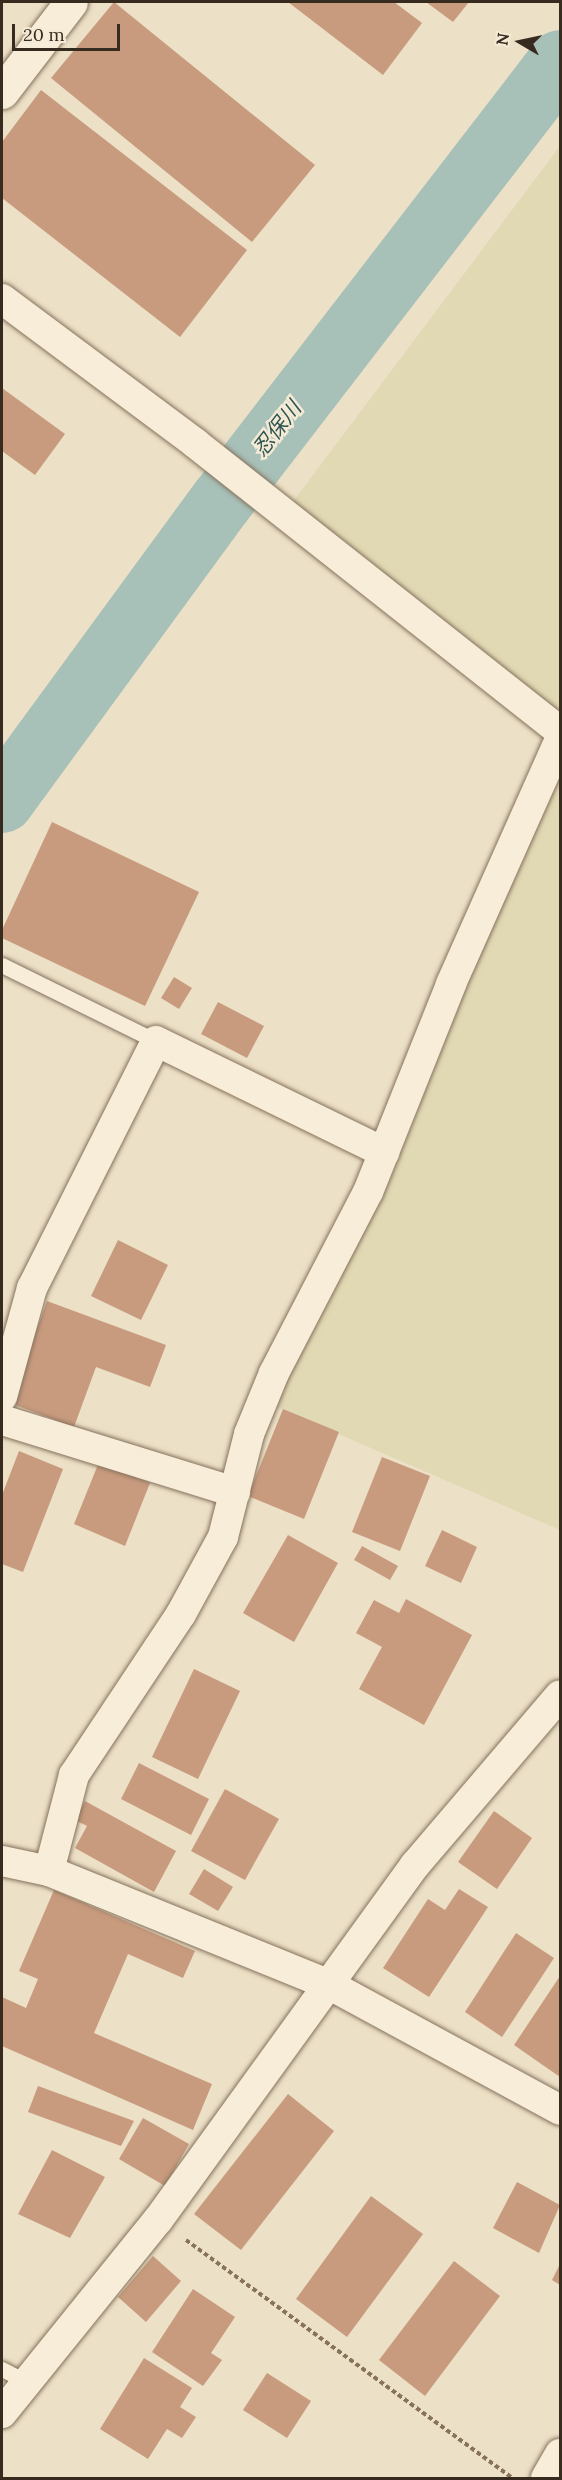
<!DOCTYPE html>
<html>
<head>
<meta charset="utf-8">
<style>
	body { margin:0 }
	#map { position:relative; width:562px; height:2480px; overflow:hidden; background:#ece0c6; font-family:Lora,"Noto Sans JP",serif }
	div>[style] { position:absolute }
	.farmland>* { inset:0; background:#e1d9b4 }
	.river>* { height:64px; margin:-32px; padding:0 32px; transform-origin:32px; border-radius:32px; background:#a7c0b8 }
	.building>* { inset:0; background:#c89b7e }
	.path>* { height:4px; margin-top:-2px; transform-origin:0; background:repeating-linear-gradient(90deg,#86725d 0 4.5px,transparent 0 7.5px) }
	.roads { filter:drop-shadow(0 0 2px #86725d) drop-shadow(0 0 2px #86725d) }
	.lane>* { height:15px; margin:-7.5px; padding:0 7.5px; transform-origin:7.5px; border-radius:7.5px; background:#f7edd9 }
	.street>* { height:30px; margin:-15px; padding:0 15px; transform-origin:15px; border-radius:15px; background:#f7edd9 }
	.secondary>* { height:33px; margin:-16.5px; padding:0 16.5px; transform-origin:16.5px; border-radius:16.5px; background:#f7edd9 }
	span { translate:-50% -50%; white-space:nowrap; text-align:center; line-height:1.15; -webkit-text-stroke:5px #f4ead5; paint-order:stroke }
	.water-label { font-size:21px; color:#305653; font-style:italic }
	.frame { position:absolute; inset:0; border:3px solid #372b20; pointer-events:none }
	.north { position:absolute; left:490px; top:12px; width:60px; height:60px; -webkit-text-stroke:4px #f4ead5; paint-order:stroke; rotate:279deg; font-size:16px; font-weight:700; line-height:24px; text-align:center; color:#372b20 }
	.north::after { content:''; display:block; margin:auto; width:21px; height:27px; background:#372b20; clip-path:polygon(50% 0,100% 100%,50% 72%,0 100%) }
	.scale { position:absolute; left:12px; top:24px; width:108px; height:27px; box-sizing:border-box; border:3px solid #372b20; border-top:0; padding-left:8px; font-size:18px; line-height:21px; white-space:nowrap; color:#372b20; -webkit-text-stroke:4px #f4ead5; paint-order:stroke }
</style>
</head>
<body>
<div id="map">
	<div class="farmland">
		<i style="clip-path:polygon(560px 146px,560px 730px,283px 515px)"></i>
		<i style="clip-path:polygon(560px 739px,560px 1530px,262px 1401px)"></i>
	</div>
	<div class="river">
		<i style="left:2px;top:801px;width:371px;rotate:-53.8deg"></i>
		<i style="left:221px;top:502px;width:555px;rotate:-52.39deg"></i>
	</div>
	<div class="building">
		<i style="clip-path:polygon(114px 2px,315px 165px,252px 242px,51px 78px)"></i>
		<i style="clip-path:polygon(288px 2px,394px 2px,422px 23px,383px 75px)"></i>
		<i style="clip-path:polygon(426px 2px,469px 2px,453px 22px)"></i>
		<i style="clip-path:polygon(41px 90px,247px 250px,180px 337px,2px 198px,2px 142px)"></i>
		<i style="clip-path:polygon(2px 388px,65px 434px,35px 475px,2px 451px)"></i>
		<i style="clip-path:polygon(52px 822px,199px 892px,145px 1006px,2px 938px,2px 930px)"></i>
		<i style="clip-path:polygon(174px 977px,192px 988px,179px 1009px,161px 998px)"></i>
		<i style="clip-path:polygon(218px 1002px,264px 1026px,247px 1058px,201px 1034px)"></i>
		<i style="clip-path:polygon(118px 1240px,168px 1265px,141px 1320px,91px 1296px)"></i>
		<i style="clip-path:polygon(47px 1301px,166px 1345px,150px 1387px,96px 1367px,74px 1427px,10px 1403px)"></i>
		<i style="clip-path:polygon(283px 1409px,339px 1432px,304px 1519px,248px 1496px)"></i>
		<i style="clip-path:polygon(19px 1451px,63px 1469px,23px 1572px,2px 1564px,2px 1495px)"></i>
		<i style="clip-path:polygon(382px 1457px,430px 1476px,400px 1551px,352px 1532px)"></i>
		<i style="clip-path:polygon(99px 1462px,150px 1483px,125px 1546px,74px 1524px)"></i>
		<i style="clip-path:polygon(442px 1530px,477px 1547px,461px 1583px,425px 1566px)"></i>
		<i style="clip-path:polygon(288px 1535px,338px 1563px,294px 1642px,243px 1613px)"></i>
		<i style="clip-path:polygon(362px 1546px,398px 1566px,390px 1580px,354px 1560px)"></i>
		<i style="clip-path:polygon(406px 1599px,472px 1635px,424px 1725px,359px 1689px,382px 1647px,356px 1633px,374px 1600px,399px 1613px)"></i>
		<i style="clip-path:polygon(194px 1669px,240px 1691px,198px 1779px,152px 1757px)"></i>
		<i style="clip-path:polygon(139px 1763px,209px 1799px,191px 1835px,121px 1799px)"></i>
		<i style="clip-path:polygon(225px 1789px,279px 1819px,245px 1880px,191px 1851px)"></i>
		<i style="clip-path:polygon(85px 1801px,176px 1851px,154px 1892px,75px 1848px,87px 1826px,75px 1820px)"></i>
		<i style="clip-path:polygon(494px 1811px,532px 1838px,497px 1889px,458px 1862px)"></i>
		<i style="clip-path:polygon(204px 1869px,233px 1887px,218px 1911px,189px 1894px)"></i>
		<i style="clip-path:polygon(459px 1889px,488px 1907px,429px 1997px,383px 1968px,428px 1899px,445px 1910px)"></i>
		<i style="clip-path:polygon(54px 1890px,195px 1951px,183px 1978px,128px 1954px,94px 2033px,212px 2084px,193px 2130px,2px 2046px,2px 1997px,26px 2008px,38px 1979px,19px 1971px)"></i>
		<i style="clip-path:polygon(516px 1933px,554px 1958px,502px 2037px,465px 2012px)"></i>
		<i style="clip-path:polygon(560px 1976px,560px 2077px,514px 2045px)"></i>
		<i style="clip-path:polygon(38px 2086px,134px 2121px,121px 2146px,28px 2112px)"></i>
		<i style="clip-path:polygon(288px 2094px,334px 2131px,241px 2250px,194px 2214px)"></i>
		<i style="clip-path:polygon(143px 2118px,189px 2144px,165px 2186px,119px 2159px)"></i>
		<i style="clip-path:polygon(52px 2150px,105px 2177px,70px 2238px,18px 2214px)"></i>
		<i style="clip-path:polygon(517px 2182px,560px 2205px,539px 2253px,493px 2228px)"></i>
		<i style="clip-path:polygon(371px 2196px,423px 2234px,347px 2337px,296px 2299px)"></i>
		<i style="clip-path:polygon(153px 2256px,181px 2281px,146px 2322px,118px 2297px)"></i>
		<i style="clip-path:polygon(454px 2261px,500px 2296px,425px 2396px,379px 2360px)"></i>
		<i style="clip-path:polygon(560px 2264px,560px 2285px,552px 2280px)"></i>
		<i style="clip-path:polygon(193px 2289px,235px 2317px,211px 2353px,222px 2360px,203px 2386px,152px 2352px)"></i>
		<i style="clip-path:polygon(144px 2358px,192px 2388px,180px 2407px,196px 2417px,182px 2438px,167px 2429px,148px 2459px,100px 2429px)"></i>
		<i style="clip-path:polygon(267px 2373px,311px 2401px,287px 2438px,243px 2410px)"></i>
	</div>
	<div class="path">
		<i style="left:186px;top:2240px;width:404px;rotate:36.1deg"></i>
	</div>
	<div class="roads">
		<div class="lane">
			<i style="left:2px;top:965px;width:172px;rotate:26.3deg"></i>
			<i style="left:2px;top:2369px;width:27px;rotate:28deg"></i>
		</div>
		<div class="street">
			<i style="left:2px;top:299px;width:241px;rotate:36.7deg"></i>
			<i style="left:195px;top:443px;width:465px;rotate:38.3deg"></i>
			<i style="left:2px;top:1397px;width:113px;rotate:-74.6deg"></i>
			<i style="left:32px;top:1288px;width:276px;rotate:-63.3deg"></i>
			<i style="left:156px;top:1041px;width:254px;rotate:26deg"></i>
			<i style="left:2px;top:1420px;width:244px;rotate:17.2deg"></i>
			<i style="left:2px;top:1861px;width:48px;rotate:12deg"></i>
			<i style="left:49px;top:1871px;width:303px;rotate:22.1deg"></i>
			<i style="left:330px;top:1985px;width:262px;rotate:28.5deg"></i>
			<i style="left:49px;top:1871px;width:99px;rotate:-75.4deg"></i>
			<i style="left:74px;top:1775px;width:193px;rotate:-56.4deg"></i>
			<i style="left:181px;top:1614px;width:88px;rotate:-61.4deg"></i>
			<i style="left:223px;top:1537px;width:106px;rotate:-75.8deg"></i>
			<i style="left:249px;top:1434px;width:66px;rotate:-67.7deg"></i>
			<i style="left:274px;top:1373px;width:204px;rotate:-62.6deg"></i>
			<i style="left:368px;top:1192px;width:224px;rotate:-68.2deg"></i>
			<i style="left:451px;top:984px;width:268px;rotate:-66deg"></i>
			<i style="left:2px;top:2413px;width:248px;rotate:-51.1deg"></i>
			<i style="left:158px;top:2220px;width:438px;rotate:-54.1deg"></i>
			<i style="left:415px;top:1865px;width:223px;rotate:-49.5deg"></i>
			<i style="left:546px;top:2478px;width:28px;rotate:-60deg"></i>
		</div>
		<div class="secondary">
			<i style="left:2px;top:92px;width:113px;rotate:-52.5deg"></i>
		</div>
	</div>
	<div class="water-label">
		<span style="left:277px;top:429px;rotate:-52deg">忍保川</span>
	</div>
	<div class="frame"></div>
	<div class="north">N</div>
	<div class="scale">20 m</div>
</div>
</body>
</html>
